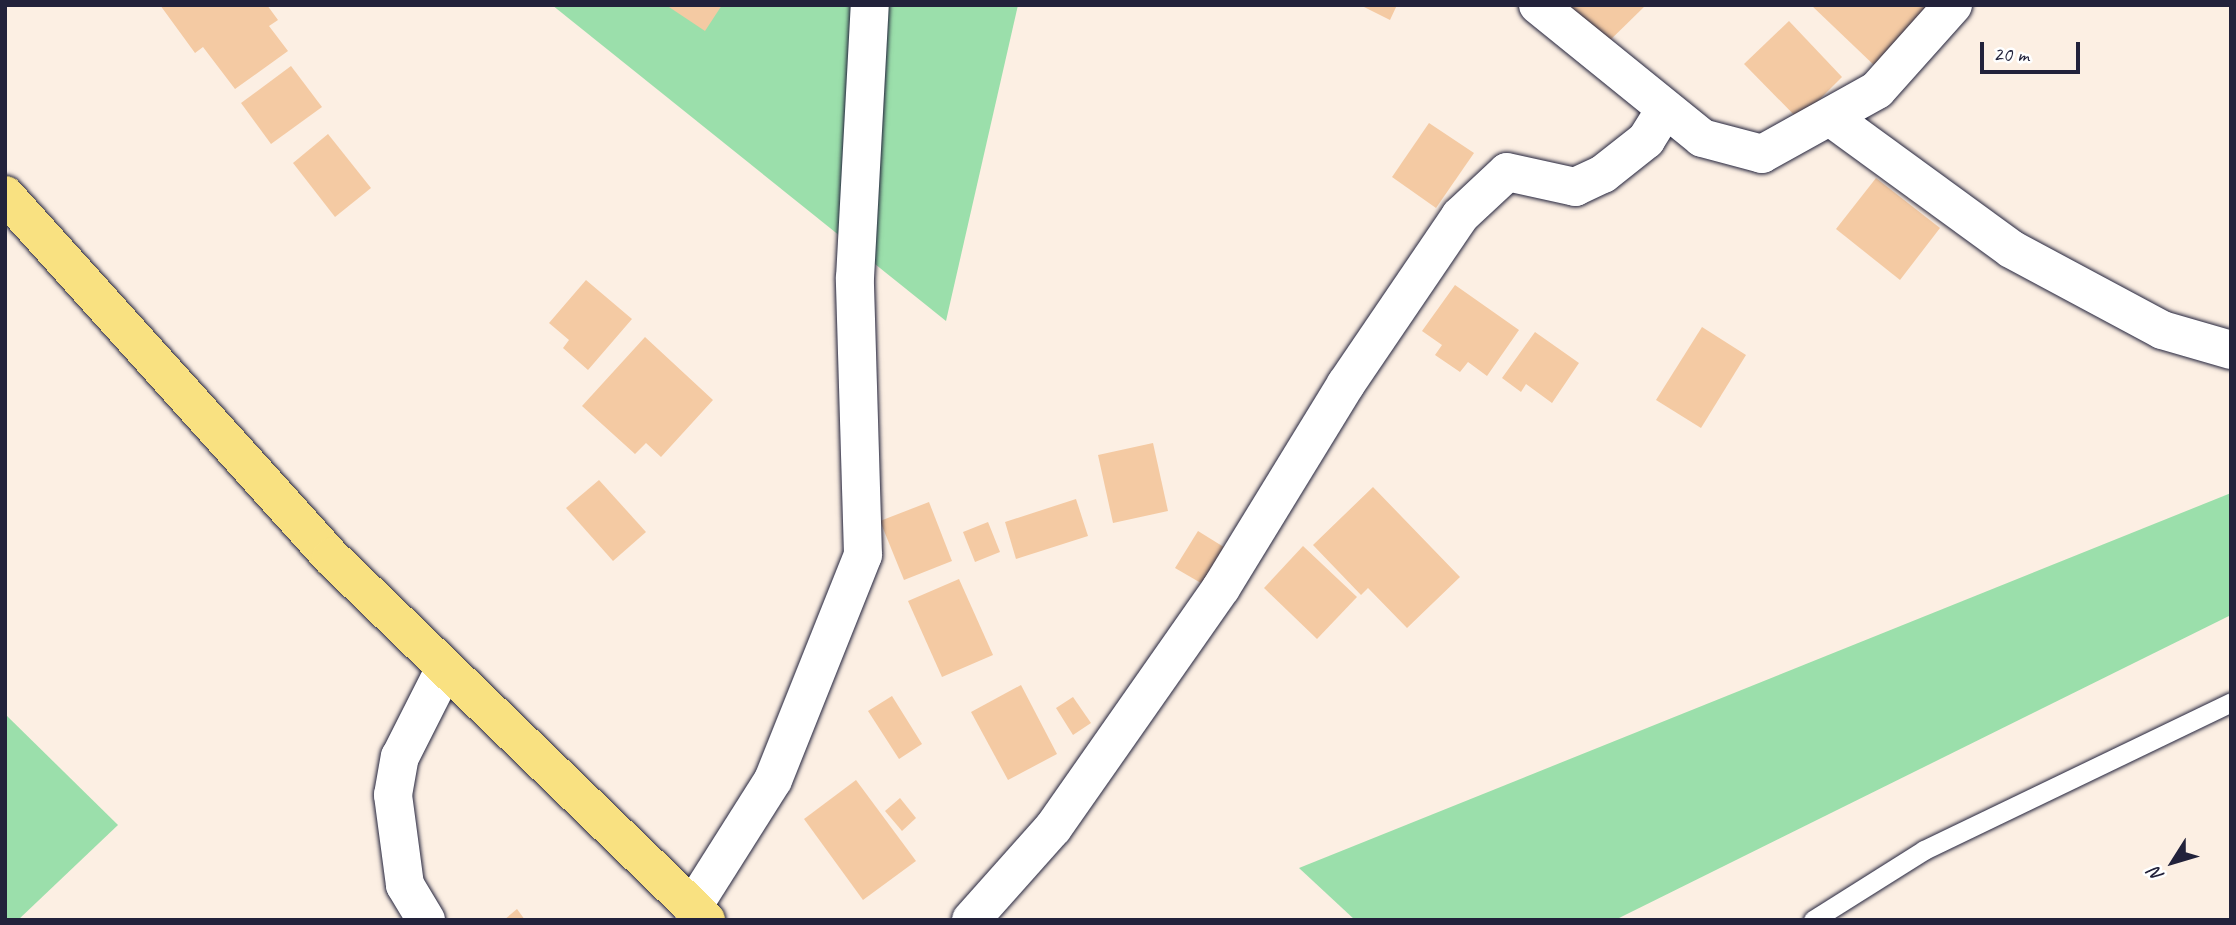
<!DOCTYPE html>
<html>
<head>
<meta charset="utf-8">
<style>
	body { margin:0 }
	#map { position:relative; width:2236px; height:925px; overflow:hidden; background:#fcefe3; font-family:Caveat,sans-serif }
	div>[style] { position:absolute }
	.green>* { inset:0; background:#9bdfab }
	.building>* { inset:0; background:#f4caa3 }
	.roads { filter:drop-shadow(0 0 2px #22223b) drop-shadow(0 0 2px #22223b) }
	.service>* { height:19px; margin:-9.5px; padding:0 9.5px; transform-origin:9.5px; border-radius:9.5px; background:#fff }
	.minor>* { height:38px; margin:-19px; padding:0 19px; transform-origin:19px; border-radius:19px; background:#fff }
	.tertiary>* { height:38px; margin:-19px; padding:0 19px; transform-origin:19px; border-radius:19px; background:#fff }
	.trunk>* { height:38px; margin:-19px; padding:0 19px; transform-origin:19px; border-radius:19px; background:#f9e181 }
	span { translate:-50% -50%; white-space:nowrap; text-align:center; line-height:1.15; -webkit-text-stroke:7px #fff; paint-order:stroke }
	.frame { position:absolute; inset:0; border:7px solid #22223b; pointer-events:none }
	.north { position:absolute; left:2138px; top:827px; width:70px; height:70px; -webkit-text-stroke:5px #fff; paint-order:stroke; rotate:233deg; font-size:19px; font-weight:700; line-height:28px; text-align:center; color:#22223b }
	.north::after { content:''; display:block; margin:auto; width:24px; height:32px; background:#22223b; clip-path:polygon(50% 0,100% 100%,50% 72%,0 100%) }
	.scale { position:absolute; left:1980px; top:42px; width:100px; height:32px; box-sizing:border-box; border:4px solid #22223b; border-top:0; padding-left:9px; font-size:21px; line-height:24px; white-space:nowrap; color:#22223b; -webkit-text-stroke:5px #fff; paint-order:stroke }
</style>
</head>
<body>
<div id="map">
	<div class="green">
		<i style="clip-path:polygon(552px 5px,1018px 5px,946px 321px)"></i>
		<i style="clip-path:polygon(2231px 493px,2231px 615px,1615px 920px,1355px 920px,1299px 868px)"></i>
		<i style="clip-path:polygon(5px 714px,118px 825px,18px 920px,5px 920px)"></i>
	</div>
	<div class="building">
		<i style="clip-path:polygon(160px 5px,267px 5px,278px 20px,269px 26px,288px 51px,235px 89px,203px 47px,195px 53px)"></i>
		<i style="clip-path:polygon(666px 5px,722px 5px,705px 31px)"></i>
		<i style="clip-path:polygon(1360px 5px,1397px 5px,1390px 20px)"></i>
		<i style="clip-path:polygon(1566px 5px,1646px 5px,1598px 52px)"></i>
		<i style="clip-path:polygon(1811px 5px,1928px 5px,1877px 68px)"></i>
		<i style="clip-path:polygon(1789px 21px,1842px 77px,1799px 120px,1744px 64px)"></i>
		<i style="clip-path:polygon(291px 66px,322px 107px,271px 144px,241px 103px)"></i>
		<i style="clip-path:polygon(1429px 123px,1474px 153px,1436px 208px,1392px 177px)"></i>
		<i style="clip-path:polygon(328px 134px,371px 188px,335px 217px,293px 163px)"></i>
		<i style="clip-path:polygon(1876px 178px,1940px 228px,1900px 280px,1836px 229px)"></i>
		<i style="clip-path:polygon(586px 280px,632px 319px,588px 370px,563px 348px,569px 340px,549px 323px)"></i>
		<i style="clip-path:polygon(1455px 285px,1519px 330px,1487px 376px,1468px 362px,1460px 372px,1435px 355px,1442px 345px,1422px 331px)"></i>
		<i style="clip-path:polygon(1702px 327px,1746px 355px,1701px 428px,1656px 400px)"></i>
		<i style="clip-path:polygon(1535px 332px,1579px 363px,1552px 403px,1526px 384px,1521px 392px,1502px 378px)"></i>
		<i style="clip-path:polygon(645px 337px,713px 400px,661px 457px,646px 443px,635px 454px,582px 406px)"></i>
		<i style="clip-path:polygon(1153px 443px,1168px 511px,1113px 523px,1098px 455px)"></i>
		<i style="clip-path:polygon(599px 480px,646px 532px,613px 561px,566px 508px)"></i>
		<i style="clip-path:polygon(1373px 487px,1460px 577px,1407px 628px,1368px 588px,1361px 595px,1313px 545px)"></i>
		<i style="clip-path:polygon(1076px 499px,1088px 536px,1016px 559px,1005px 522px)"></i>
		<i style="clip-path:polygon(929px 502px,952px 561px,904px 580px,880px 521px)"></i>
		<i style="clip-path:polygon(988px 522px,1000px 552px,975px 562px,963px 532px)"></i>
		<i style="clip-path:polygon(1198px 531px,1235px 554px,1213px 590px,1175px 568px)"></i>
		<i style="clip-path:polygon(1303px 546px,1357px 597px,1317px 639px,1264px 588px)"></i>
		<i style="clip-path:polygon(959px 579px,993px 655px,942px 677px,908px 601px)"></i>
		<i style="clip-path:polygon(1021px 685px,1057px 754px,1008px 780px,971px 712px)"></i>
		<i style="clip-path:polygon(892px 696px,922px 744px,899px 759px,868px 711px)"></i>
		<i style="clip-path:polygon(1073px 697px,1091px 723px,1073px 735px,1056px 708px)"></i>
		<i style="clip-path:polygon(856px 780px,916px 861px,863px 900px,804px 819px)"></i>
		<i style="clip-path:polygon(900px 798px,916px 818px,902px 831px,885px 811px)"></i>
		<i style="clip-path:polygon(517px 909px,525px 920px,504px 920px)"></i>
	</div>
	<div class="roads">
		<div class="service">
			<i style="left:1813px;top:920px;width:131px;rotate:-32.2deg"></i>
			<i style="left:1924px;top:850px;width:341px;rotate:-25.7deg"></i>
		</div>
		<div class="minor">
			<i style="left:1538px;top:5px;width:211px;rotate:39deg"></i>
			<i style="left:1702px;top:138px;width:62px;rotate:14.9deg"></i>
			<i style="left:1762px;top:154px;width:132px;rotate:-29.1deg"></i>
			<i style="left:1877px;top:90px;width:114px;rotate:-48.2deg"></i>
			<i style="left:1833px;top:119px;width:220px;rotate:36.1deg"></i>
			<i style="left:2011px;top:249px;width:171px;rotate:28.2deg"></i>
			<i style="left:2162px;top:330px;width:72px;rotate:16.2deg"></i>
			<i style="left:692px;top:908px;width:151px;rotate:-57.7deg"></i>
			<i style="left:773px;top:780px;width:242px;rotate:-68.2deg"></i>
			<i style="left:863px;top:555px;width:277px;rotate:-91.7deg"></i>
			<i style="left:855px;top:278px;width:273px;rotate:-86.9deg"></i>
			<i style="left:971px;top:920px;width:123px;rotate:-48.3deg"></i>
			<i style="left:1053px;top:828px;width:293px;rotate:-55deg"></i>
			<i style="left:1221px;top:588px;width:239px;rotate:-58.5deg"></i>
			<i style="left:1346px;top:384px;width:203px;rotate:-55.8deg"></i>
			<i style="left:1460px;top:216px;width:64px;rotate:-43.1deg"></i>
			<i style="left:1507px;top:172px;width:70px;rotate:12.4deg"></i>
			<i style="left:1575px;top:187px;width:31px;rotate:-25deg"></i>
			<i style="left:1603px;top:174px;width:55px;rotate:-38.3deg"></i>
			<i style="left:1646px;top:140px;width:36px;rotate:-58deg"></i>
		</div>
		<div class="tertiary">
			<i style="left:426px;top:920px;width:41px;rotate:-121deg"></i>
			<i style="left:405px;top:885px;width:91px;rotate:-97.6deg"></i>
			<i style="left:393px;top:795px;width:39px;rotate:-80deg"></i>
			<i style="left:400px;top:757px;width:100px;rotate:-63.2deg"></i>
		</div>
		<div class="trunk">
			<i style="left:5px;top:195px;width:487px;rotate:48deg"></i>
			<i style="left:331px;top:557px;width:522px;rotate:44.07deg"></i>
		</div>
	</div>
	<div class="frame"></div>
	<div class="north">N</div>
	<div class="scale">20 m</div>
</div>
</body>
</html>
